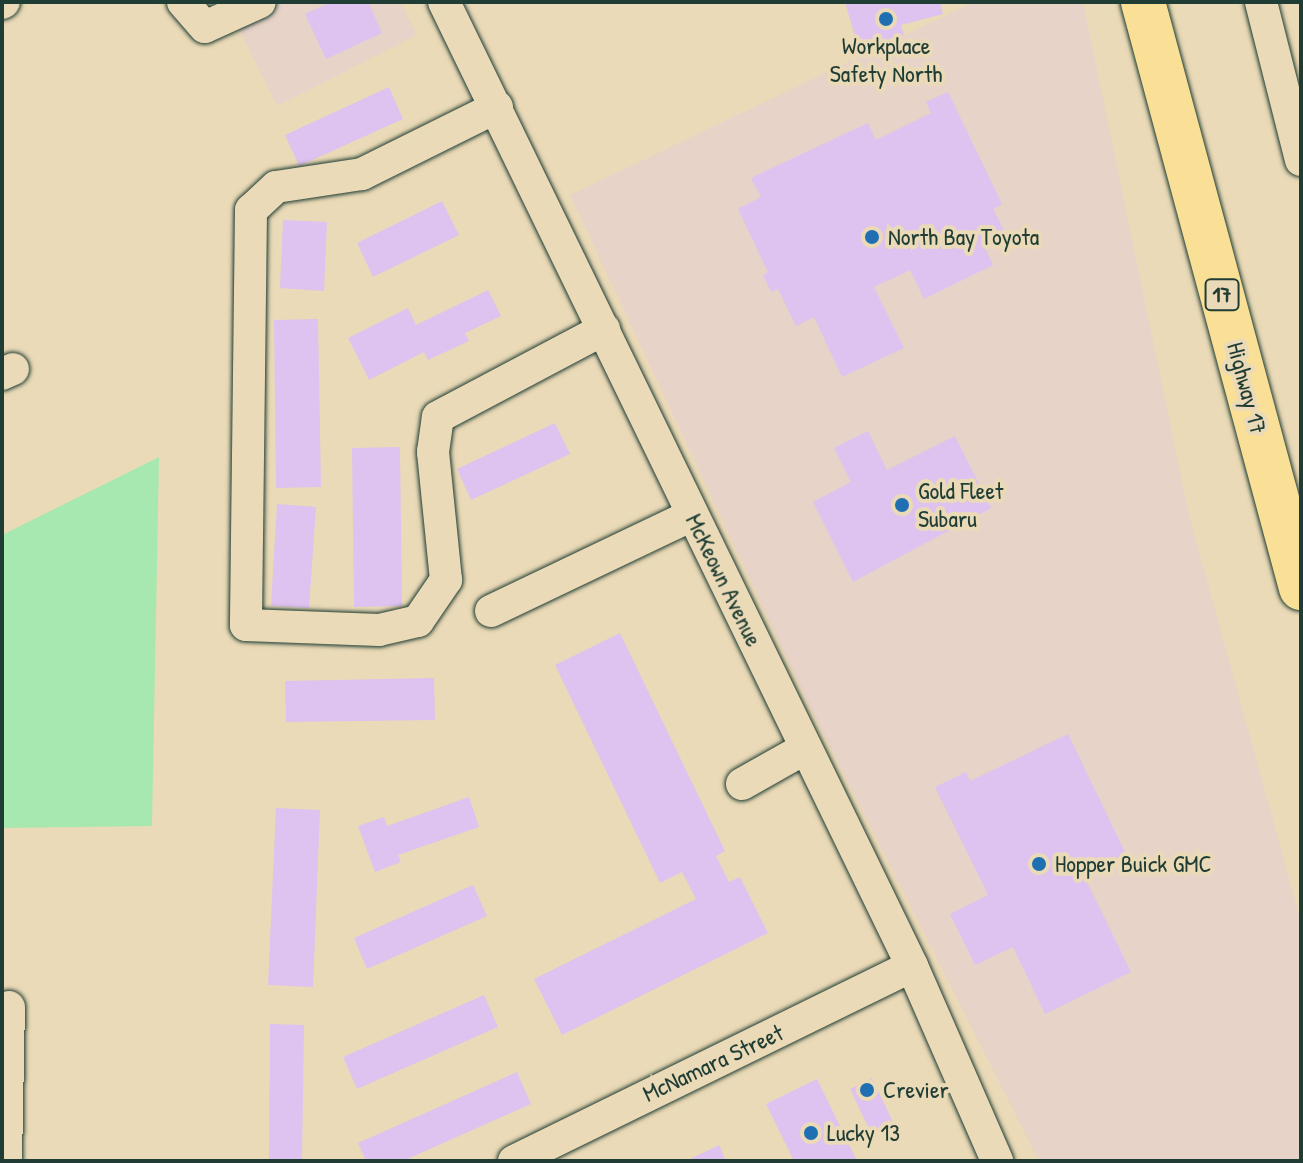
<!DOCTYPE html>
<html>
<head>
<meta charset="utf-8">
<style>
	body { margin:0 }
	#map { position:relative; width:1303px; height:1163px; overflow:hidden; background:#ebdab7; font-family:"Patrick Hand",sans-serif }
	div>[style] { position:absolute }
	.built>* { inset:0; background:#e7d3c8 }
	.green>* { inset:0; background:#a7e8b1 }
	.building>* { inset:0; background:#dec2f0 }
	.roads { filter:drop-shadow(0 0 2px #1f3d34) drop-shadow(0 0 2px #1f3d34) }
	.minor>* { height:32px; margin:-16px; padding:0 16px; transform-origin:16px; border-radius:16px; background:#ebdab7 }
	.highway>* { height:44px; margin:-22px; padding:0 22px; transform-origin:22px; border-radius:22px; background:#fadf96 }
	.dots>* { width:22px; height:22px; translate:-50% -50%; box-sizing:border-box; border:4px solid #ebdab7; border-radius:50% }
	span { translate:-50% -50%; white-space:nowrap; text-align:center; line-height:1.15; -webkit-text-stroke:8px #ebdab7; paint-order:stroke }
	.shield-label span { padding:2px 6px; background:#ebdab7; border:2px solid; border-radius:6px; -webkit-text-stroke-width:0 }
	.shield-label { font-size:22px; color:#1f3d34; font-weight:700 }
	.poi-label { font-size:24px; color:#1f3d34 }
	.left { translate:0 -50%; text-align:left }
	.street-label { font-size:24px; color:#1f3d34 }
	.frame { position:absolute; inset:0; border:4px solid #1f3d34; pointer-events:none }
</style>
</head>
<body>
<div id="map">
	<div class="built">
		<i style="clip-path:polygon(226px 2px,400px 2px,417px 35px,277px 106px)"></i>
		<i style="clip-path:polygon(974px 2px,1083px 2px,1189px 515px,1301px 922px,1301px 1161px,1039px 1161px,807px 701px,570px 195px)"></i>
	</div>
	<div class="green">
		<i style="clip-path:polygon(159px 457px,152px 826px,2px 828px,2px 535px)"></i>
	</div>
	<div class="building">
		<i style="clip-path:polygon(332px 2px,368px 2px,382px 33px,326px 59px,305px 14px)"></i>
		<i style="clip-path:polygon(845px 2px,940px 2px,943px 14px,901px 25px,904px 35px,858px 47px)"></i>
		<i style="clip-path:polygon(389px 87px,403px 119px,299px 166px,285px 135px)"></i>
		<i style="clip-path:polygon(948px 92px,1002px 204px,993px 209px,1004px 231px,982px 242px,993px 265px,924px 299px,910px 270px,874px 287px,904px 348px,842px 377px,814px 317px,796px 326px,778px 289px,771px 292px,763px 275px,768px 272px,738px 209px,761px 197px,751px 178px,868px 123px,876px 140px,931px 113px,926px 102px)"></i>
		<i style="clip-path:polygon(442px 201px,459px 235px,373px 277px,357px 243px)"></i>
		<i style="clip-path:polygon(283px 220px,327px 222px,324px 291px,280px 288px)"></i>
		<i style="clip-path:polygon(488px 290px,501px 316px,465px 333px,469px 341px,428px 360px,424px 352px,369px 380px,348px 338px,408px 308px,416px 325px)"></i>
		<i style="clip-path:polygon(318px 319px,321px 487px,276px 488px,274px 320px)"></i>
		<i style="clip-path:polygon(555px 423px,570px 454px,471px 500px,457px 469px)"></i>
		<i style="clip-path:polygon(868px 431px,887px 470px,955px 436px,991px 508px,853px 582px,813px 502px,851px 482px,834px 448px)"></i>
		<i style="clip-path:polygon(400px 447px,402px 606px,354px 607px,352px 448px)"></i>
		<i style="clip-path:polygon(277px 504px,316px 507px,309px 608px,271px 606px)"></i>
		<i style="clip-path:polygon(620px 633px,725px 851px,716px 856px,729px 882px,740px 877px,768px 933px,562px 1035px,534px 979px,696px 899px,682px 872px,660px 883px,555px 665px)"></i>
		<i style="clip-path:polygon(434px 678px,435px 720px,286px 722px,285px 681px)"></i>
		<i style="clip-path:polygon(1068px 734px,1126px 854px,1083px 874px,1131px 972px,1045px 1014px,1013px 947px,975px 965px,950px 914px,988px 895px,935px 787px,966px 772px,970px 781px)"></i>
		<i style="clip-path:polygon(469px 797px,479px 827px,398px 855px,401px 862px,375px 872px,358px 826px,384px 817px,387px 826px)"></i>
		<i style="clip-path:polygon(276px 808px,320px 810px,313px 987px,268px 985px)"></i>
		<i style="clip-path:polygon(473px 885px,487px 916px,367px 969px,354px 938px)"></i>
		<i style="clip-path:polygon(484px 995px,498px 1027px,357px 1089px,343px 1057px)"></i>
		<i style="clip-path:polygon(270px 1024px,304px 1025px,302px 1161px,269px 1161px)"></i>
		<i style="clip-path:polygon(517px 1072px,531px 1104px,403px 1161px,366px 1161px,358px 1143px)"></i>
		<i style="clip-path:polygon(872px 1078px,893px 1122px,871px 1133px,850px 1089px)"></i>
		<i style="clip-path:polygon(817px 1079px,857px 1161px,794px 1161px,766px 1104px)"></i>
		<i style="clip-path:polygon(719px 1145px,726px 1161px,686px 1161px)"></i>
	</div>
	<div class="roads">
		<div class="minor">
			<i style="left:183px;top:2px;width:33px;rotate:49deg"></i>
			<i style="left:205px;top:27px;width:60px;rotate:-24.4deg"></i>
			<i style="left:444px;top:2px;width:1072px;rotate:64.1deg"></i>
			<i style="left:912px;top:966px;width:213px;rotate:66.4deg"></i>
			<i style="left:1261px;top:2px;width:163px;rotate:75.8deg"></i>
			<i style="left:2px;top:3px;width:2px;rotate:-27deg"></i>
			<i style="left:497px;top:107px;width:151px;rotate:153.6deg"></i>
			<i style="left:362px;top:174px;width:87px;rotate:171.4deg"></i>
			<i style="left:276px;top:187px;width:34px;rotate:137deg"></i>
			<i style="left:251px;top:210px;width:415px;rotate:90.7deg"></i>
			<i style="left:246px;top:625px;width:133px;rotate:2.2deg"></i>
			<i style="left:379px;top:630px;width:40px;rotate:-13deg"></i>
			<i style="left:418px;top:621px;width:50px;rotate:-55.7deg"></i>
			<i style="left:446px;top:580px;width:129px;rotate:-95.8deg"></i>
			<i style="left:433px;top:452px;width:35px;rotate:-82deg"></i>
			<i style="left:438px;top:417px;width:188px;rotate:-27.9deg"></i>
			<i style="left:2px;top:374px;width:12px;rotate:-24deg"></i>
			<i style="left:491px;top:611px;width:223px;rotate:-25.5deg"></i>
			<i style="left:742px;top:784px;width:73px;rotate:-29.4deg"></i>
			<i style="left:6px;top:1161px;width:154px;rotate:-88.9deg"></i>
			<i style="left:514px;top:1161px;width:443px;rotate:-26.1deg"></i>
		</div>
		<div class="highway">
			<i style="left:1143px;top:2px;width:607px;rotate:74.91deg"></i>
		</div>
	</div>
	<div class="dots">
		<i style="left:886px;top:19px;background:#1f6fb2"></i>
		<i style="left:872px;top:237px;background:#1f6fb2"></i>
		<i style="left:902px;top:505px;background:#1f6fb2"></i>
		<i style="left:1039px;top:864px;background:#1f6fb2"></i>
		<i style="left:867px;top:1090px;background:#1f6fb2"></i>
		<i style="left:811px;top:1133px;background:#1f6fb2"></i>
	</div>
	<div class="shield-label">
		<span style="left:1222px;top:295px">17</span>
	</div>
	<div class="poi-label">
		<span style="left:886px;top:60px">Workplace<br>Safety North</span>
		<span class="left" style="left:888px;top:237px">North Bay Toyota</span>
		<span class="left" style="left:918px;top:505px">Gold Fleet<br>Subaru</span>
		<span class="left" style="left:1055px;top:864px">Hopper Buick GMC</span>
		<span class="left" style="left:883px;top:1090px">Crevier</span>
		<span class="left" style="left:827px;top:1133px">Lucky 13</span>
	</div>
	<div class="street-label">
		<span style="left:1247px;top:388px;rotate:75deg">Highway 17</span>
		<span style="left:724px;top:580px;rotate:64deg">McKeown Avenue</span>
		<span style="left:713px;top:1063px;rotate:-25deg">McNamara Street</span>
	</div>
	<div class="frame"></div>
</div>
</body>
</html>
